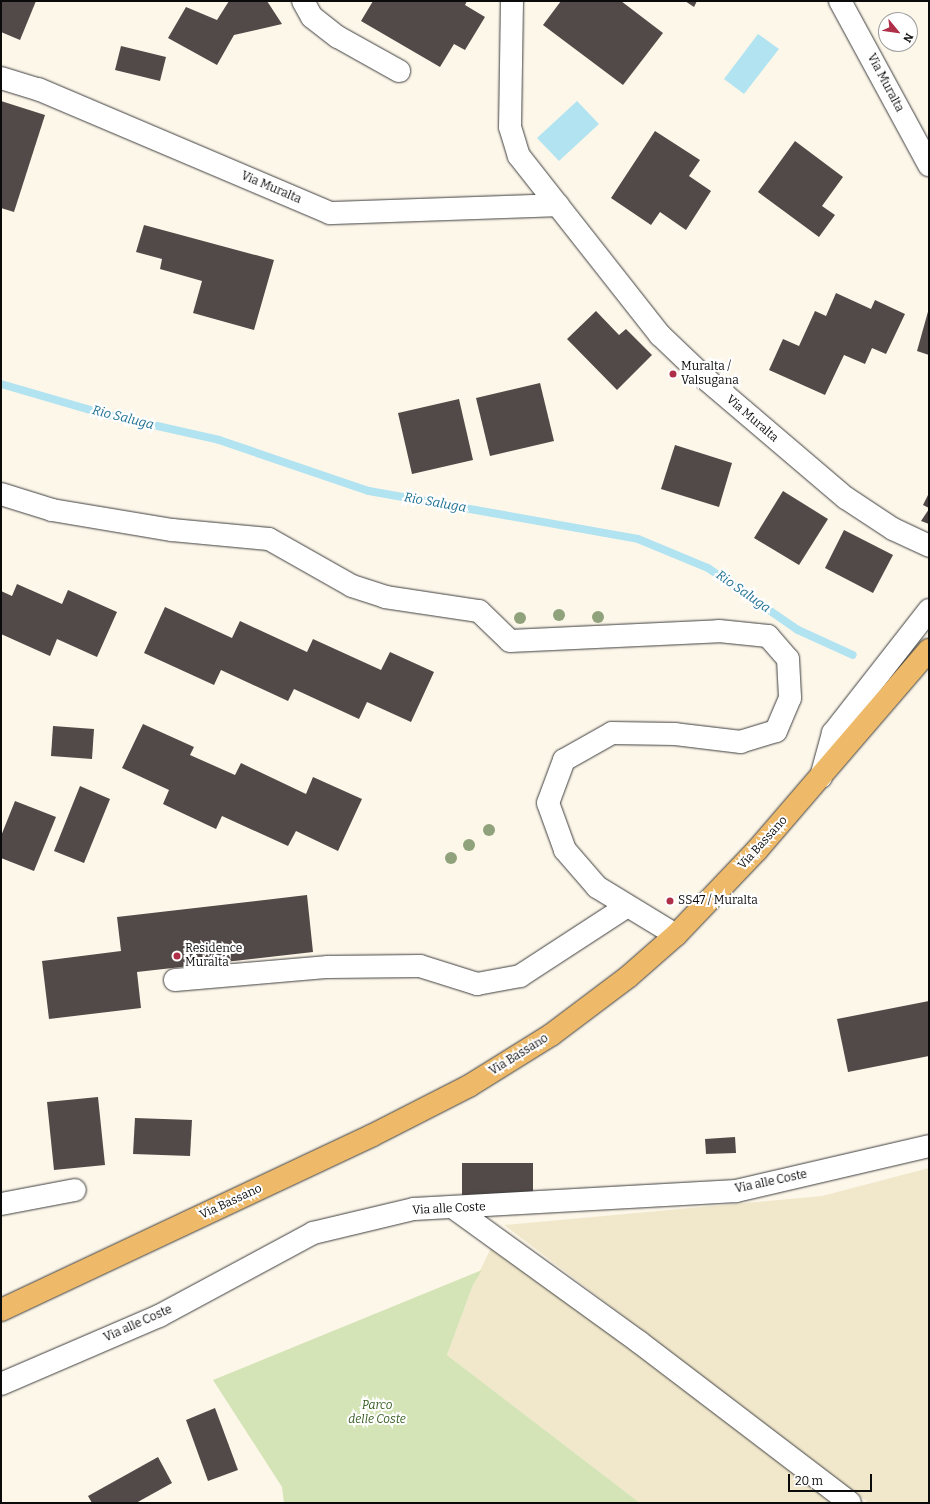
<!DOCTYPE html>
<html>
<head>
<meta charset="utf-8">
<style>
	body { margin:0 }
	#map { position:relative; width:930px; height:1504px; overflow:hidden; background:#fdf7ea; font-family:Bitter,serif }
	div>[style] { position:absolute }
	.farmland>* { inset:0; background:#f1e8cc }
	.green>* { inset:0; background:#d5e4b7 }
	.water>* { inset:0; background:#b2e3f1 }
	.stream>* { height:8px; margin:-4px; padding:0 4px; transform-origin:4px; border-radius:4px; background:#b2e3f1 }
	.building>* { inset:0; background:#524a48 }
	.roads { filter:drop-shadow(0 0 1px #3e3e3e) drop-shadow(0 0 1px #3e3e3e) }
	.minor>* { height:22px; margin:-11px; padding:0 11px; transform-origin:11px; border-radius:11px; background:#fff }
	.major>* { height:22px; margin:-11px; padding:0 11px; transform-origin:11px; border-radius:11px; background:#eeba69 }
	.trees>* { width:12px; height:12px; margin:-6px; border-radius:50%; background:#90a27b }
	.dots>* { width:11px; height:11px; translate:-50% -50%; box-sizing:border-box; border:2px solid #fff; border-radius:50% }
	span { translate:-50% -50%; white-space:nowrap; text-align:center; line-height:1.15; -webkit-text-stroke:4px #fff; paint-order:stroke }
	.street-label { font-size:12px; color:#0b0b0b }
	.poi-label { font-size:12px; color:#0b0b0b }
	.left { translate:0 -50%; text-align:left }
	.park-label { font-size:12px; color:#365c21; font-style:italic }
	.water-label { font-size:13px; color:#1e7192; font-style:italic }
	.frame { position:absolute; inset:0; border:2px solid #0b0b0b; pointer-events:none }
	.north { position:absolute; left:878px; top:12px; width:40px; height:40px; box-sizing:border-box; background:#fff; border:1px solid #9d9d9d; border-radius:50%; rotate:119deg; font-size:11px; font-weight:700; line-height:16px; text-align:center; color:#0b0b0b }
	.north::after { content:''; display:block; margin:auto; width:14px; height:18px; background:#af2e48; clip-path:polygon(50% 0,100% 100%,50% 72%,0 100%) }
	.scale { position:absolute; left:788px; top:1474px; width:84px; height:18px; box-sizing:border-box; border:2px solid #0b0b0b; border-top:0; padding-left:5px; font-size:12px; line-height:14px; white-space:nowrap; color:#0b0b0b; -webkit-text-stroke:3px #fff; paint-order:stroke }
</style>
</head>
<body>
<div id="map">
	<div class="farmland">
		<i style="clip-path:polygon(929px 1168px,929px 1503px,869px 1503px,504px 1225px,822px 1196px)"></i>
		<i style="clip-path:polygon(492px 1246px,836px 1503px,640px 1503px,447px 1355px,473px 1285px)"></i>
	</div>
	<div class="green">
		<i style="clip-path:polygon(482px 1270px,473px 1285px,447px 1355px,640px 1503px,284px 1503px,282px 1487px,213px 1380px)"></i>
	</div>
	<div class="water">
		<i style="clip-path:polygon(758px 34px,779px 49px,744px 94px,724px 79px)"></i>
		<i style="clip-path:polygon(577px 101px,599px 124px,559px 161px,537px 138px)"></i>
	</div>
	<div class="stream">
		<i style="left:1px;top:384px;width:107px;rotate:16.2deg"></i>
		<i style="left:104px;top:414px;width:118px;rotate:12.7deg"></i>
		<i style="left:219px;top:440px;width:158px;rotate:18.8deg"></i>
		<i style="left:369px;top:491px;width:273px;rotate:10.1deg"></i>
		<i style="left:638px;top:539px;width:76px;rotate:22.5deg"></i>
		<i style="left:708px;top:568px;width:109px;rotate:34.6deg"></i>
		<i style="left:798px;top:630px;width:60px;rotate:24.4deg"></i>
	</div>
	<div class="building">
		<i style="clip-path:polygon(1px 1px,36px 1px,20px 40px,1px 32px)"></i>
		<i style="clip-path:polygon(229px 1px,267px 1px,282px 24px,234px 35px,217px 65px,168px 38px,186px 7px,217px 20px)"></i>
		<i style="clip-path:polygon(373px 1px,467px 1px,465px 5px,485px 17px,465px 50px,454px 44px,440px 67px,361px 21px)"></i>
		<i style="clip-path:polygon(561px 1px,621px 1px,663px 33px,623px 85px,543px 25px)"></i>
		<i style="clip-path:polygon(685px 1px,697px 1px,694px 7px)"></i>
		<i style="clip-path:polygon(121px 46px,166px 57px,160px 81px,115px 70px)"></i>
		<i style="clip-path:polygon(1px 101px,45px 115px,14px 212px,1px 208px)"></i>
		<i style="clip-path:polygon(655px 131px,700px 160px,689px 176px,711px 191px,686px 230px,660px 212px,651px 225px,611px 198px)"></i>
		<i style="clip-path:polygon(795px 141px,843px 177px,822px 206px,835px 215px,819px 237px,758px 192px)"></i>
		<i style="clip-path:polygon(144px 225px,274px 260px,254px 330px,193px 313px,202px 281px,160px 269px,162px 259px,136px 252px)"></i>
		<i style="clip-path:polygon(836px 293px,871px 309px,875px 300px,905px 314px,886px 354px,872px 348px,865px 364px,844px 355px,825px 395px,769px 370px,783px 339px,799px 346px,815px 311px,826px 316px)"></i>
		<i style="clip-path:polygon(929px 308px,929px 355px,917px 351px)"></i>
		<i style="clip-path:polygon(596px 311px,619px 335px,626px 329px,652px 355px,617px 390px,567px 339px)"></i>
		<i style="clip-path:polygon(540px 383px,554px 441px,490px 456px,476px 398px)"></i>
		<i style="clip-path:polygon(459px 399px,473px 460px,412px 474px,398px 413px)"></i>
		<i style="clip-path:polygon(675px 445px,732px 463px,719px 507px,661px 489px)"></i>
		<i style="clip-path:polygon(783px 491px,828px 519px,799px 565px,754px 538px)"></i>
		<i style="clip-path:polygon(929px 493px,929px 508px,923px 505px)"></i>
		<i style="clip-path:polygon(929px 509px,929px 524px,921px 521px)"></i>
		<i style="clip-path:polygon(844px 530px,893px 555px,873px 593px,825px 568px)"></i>
		<i style="clip-path:polygon(17px 584px,62px 604px,68px 590px,117px 612px,97px 657px,57px 639px,50px 656px,1px 634px,1px 591px,12px 596px)"></i>
		<i style="clip-path:polygon(165px 607px,232px 638px,240px 621px,307px 652px,313px 639px,381px 670px,390px 652px,434px 672px,411px 722px,367px 702px,359px 719px,294px 689px,288px 701px,221px 670px,214px 685px,144px 653px)"></i>
		<i style="clip-path:polygon(143px 724px,194px 747px,190px 755px,235px 775px,241px 763px,306px 794px,313px 777px,362px 799px,338px 851px,296px 831px,288px 846px,222px 816px,216px 829px,163px 804px,169px 790px,122px 768px)"></i>
		<i style="clip-path:polygon(53px 726px,94px 729px,92px 759px,51px 756px)"></i>
		<i style="clip-path:polygon(80px 786px,110px 799px,84px 863px,54px 851px)"></i>
		<i style="clip-path:polygon(15px 801px,56px 817px,34px 871px,1px 858px,1px 836px)"></i>
		<i style="clip-path:polygon(307px 895px,313px 952px,137px 972px,141px 1008px,49px 1019px,42px 961px,121px 951px,117px 917px)"></i>
		<i style="clip-path:polygon(929px 1001px,929px 1056px,848px 1072px,837px 1019px)"></i>
		<i style="clip-path:polygon(98px 1097px,105px 1165px,54px 1170px,47px 1102px)"></i>
		<i style="clip-path:polygon(135px 1118px,192px 1120px,190px 1156px,133px 1154px)"></i>
		<i style="clip-path:polygon(735px 1137px,736px 1153px,706px 1154px,705px 1139px)"></i>
		<i style="clip-path:polygon(462px 1163px,533px 1163px,533px 1195px,462px 1195px)"></i>
		<i style="clip-path:polygon(215px 1408px,238px 1470px,208px 1481px,186px 1420px)"></i>
		<i style="clip-path:polygon(158px 1457px,172px 1483px,136px 1503px,92px 1503px,88px 1496px)"></i>
	</div>
	<div class="roads">
		<div class="minor">
			<i style="left:303px;top:1px;width:18px;rotate:61deg"></i>
			<i style="left:312px;top:17px;width:33px;rotate:38deg"></i>
			<i style="left:338px;top:37px;width:70px;rotate:29.1deg"></i>
			<i style="left:512px;top:1px;width:126px;rotate:90.9deg"></i>
			<i style="left:510px;top:127px;width:30px;rotate:73deg"></i>
			<i style="left:519px;top:156px;width:228px;rotate:51.8deg"></i>
			<i style="left:660px;top:335px;width:64px;rotate:43.7deg"></i>
			<i style="left:706px;top:379px;width:184px;rotate:40.4deg"></i>
			<i style="left:846px;top:498px;width:56px;rotate:33.4deg"></i>
			<i style="left:893px;top:529px;width:40px;rotate:25deg"></i>
			<i style="left:840px;top:1px;width:187px;rotate:61.5deg"></i>
			<i style="left:1px;top:78px;width:39px;rotate:17deg"></i>
			<i style="left:38px;top:89px;width:317px;rotate:23deg"></i>
			<i style="left:330px;top:213px;width:228px;rotate:-2deg"></i>
			<i style="left:1px;top:494px;width:53px;rotate:17.4deg"></i>
			<i style="left:52px;top:510px;width:122px;rotate:9.5deg"></i>
			<i style="left:172px;top:530px;width:97px;rotate:5.3deg"></i>
			<i style="left:269px;top:539px;width:95px;rotate:29.5deg"></i>
			<i style="left:352px;top:586px;width:35px;rotate:18deg"></i>
			<i style="left:385px;top:597px;width:95px;rotate:8.5deg"></i>
			<i style="left:479px;top:611px;width:43px;rotate:44.1deg"></i>
			<i style="left:510px;top:641px;width:209px;rotate:-2.7deg"></i>
			<i style="left:719px;top:631px;width:49px;rotate:5.8deg"></i>
			<i style="left:768px;top:636px;width:30px;rotate:49deg"></i>
			<i style="left:788px;top:659px;width:39px;rotate:87deg"></i>
			<i style="left:790px;top:698px;width:36px;rotate:113deg"></i>
			<i style="left:776px;top:731px;width:37px;rotate:163deg"></i>
			<i style="left:741px;top:742px;width:66px;rotate:-173.1deg"></i>
			<i style="left:675px;top:734px;width:63px;rotate:-179.1deg"></i>
			<i style="left:612px;top:733px;width:55px;rotate:150.6deg"></i>
			<i style="left:564px;top:760px;width:46px;rotate:110.4deg"></i>
			<i style="left:548px;top:803px;width:50px;rotate:70.1deg"></i>
			<i style="left:565px;top:850px;width:49px;rotate:49.1deg"></i>
			<i style="left:597px;top:887px;width:92px;rotate:31.3deg"></i>
			<i style="left:821px;top:777px;width:46px;rotate:-74.7deg"></i>
			<i style="left:833px;top:733px;width:156px;rotate:-52deg"></i>
			<i style="left:175px;top:980px;width:154px;rotate:-4.9deg"></i>
			<i style="left:328px;top:967px;width:92px;rotate:-0.6deg"></i>
			<i style="left:420px;top:966px;width:60px;rotate:17.5deg"></i>
			<i style="left:477px;top:984px;width:44px;rotate:-10.5deg"></i>
			<i style="left:520px;top:976px;width:126px;rotate:-33.1deg"></i>
			<i style="left:1px;top:1204px;width:75px;rotate:-10.7deg"></i>
			<i style="left:454px;top:1208px;width:228px;rotate:35.9deg"></i>
			<i style="left:639px;top:1342px;width:265px;rotate:37.3deg"></i>
			<i style="left:1px;top:1384px;width:172px;rotate:-23.3deg"></i>
			<i style="left:159px;top:1316px;width:175px;rotate:-28.3deg"></i>
			<i style="left:313px;top:1233px;width:104px;rotate:-13.4deg"></i>
			<i style="left:414px;top:1209px;width:323px;rotate:-3.2deg"></i>
			<i style="left:736px;top:1191px;width:198px;rotate:-13.1deg"></i>
		</div>
		<div class="major">
			<i style="left:1px;top:1310px;width:409px;rotate:-25.2deg"></i>
			<i style="left:371px;top:1136px;width:110px;rotate:-27deg"></i>
			<i style="left:469px;top:1086px;width:97px;rotate:-31.9deg"></i>
			<i style="left:551px;top:1035px;width:96px;rotate:-37deg"></i>
			<i style="left:628px;top:977px;width:64px;rotate:-41.2deg"></i>
			<i style="left:676px;top:935px;width:117px;rotate:-46.4deg"></i>
			<i style="left:757px;top:850px;width:264px;rotate:-49.3deg"></i>
		</div>
	</div>
	<div class="trees">
		<i style="left:559px;top:615px"></i>
		<i style="left:598px;top:617px"></i>
		<i style="left:520px;top:618px"></i>
		<i style="left:489px;top:830px"></i>
		<i style="left:469px;top:845px"></i>
		<i style="left:451px;top:858px"></i>
	</div>
	<div class="dots">
		<i style="left:673px;top:374px;background:#af2e48"></i>
		<i style="left:670px;top:901px;background:#af2e48"></i>
		<i style="left:177px;top:956px;background:#af2e48"></i>
	</div>
	<div class="street-label">
		<span style="left:885px;top:83px;rotate:62deg">Via Muralta</span>
		<span style="left:271px;top:188px;rotate:23deg">Via Muralta</span>
		<span style="left:752px;top:419px;rotate:41deg">Via Muralta</span>
		<span style="left:763px;top:843px;rotate:-48deg">Via Bassano</span>
		<span style="left:519px;top:1055px;rotate:-32deg">Via Bassano</span>
		<span style="left:771px;top:1182px;rotate:-12deg">Via alle Coste</span>
		<span style="left:231px;top:1202px;rotate:-25deg">Via Bassano</span>
		<span style="left:449px;top:1209px;rotate:-3deg">Via alle Coste</span>
		<span style="left:138px;top:1324px;rotate:-24deg">Via alle Coste</span>
	</div>
	<div class="poi-label">
		<span class="left" style="left:681px;top:374px">Muralta /<br>Valsugana</span>
		<span class="left" style="left:678px;top:901px">SS47 / Muralta</span>
		<span class="left" style="left:185px;top:956px">Residence<br>Muralta</span>
	</div>
	<div class="park-label">
		<span style="left:377px;top:1413px">Parco<br>delle Coste</span>
	</div>
	<div class="water-label">
		<span style="left:123px;top:418px;rotate:14deg">Rio Saluga</span>
		<span style="left:435px;top:503px;rotate:10deg">Rio Saluga</span>
		<span style="left:743px;top:592px;rotate:35deg">Rio Saluga</span>
	</div>
	<div class="frame"></div>
	<div class="north">N</div>
	<div class="scale">20 m</div>
</div>
</body>
</html>
